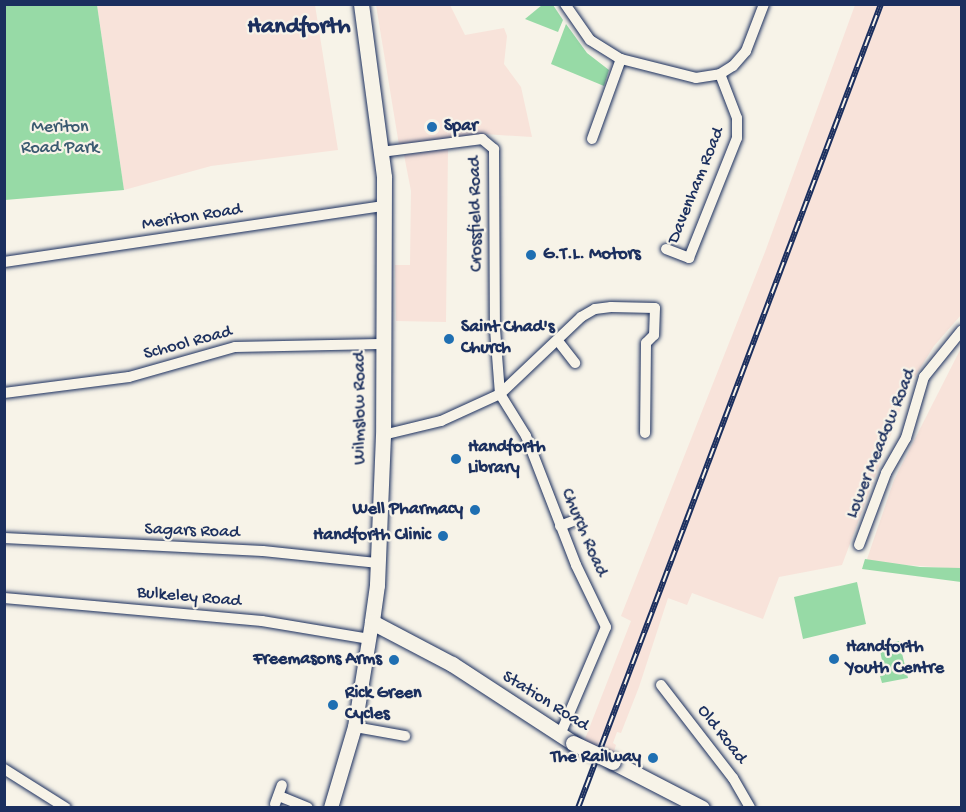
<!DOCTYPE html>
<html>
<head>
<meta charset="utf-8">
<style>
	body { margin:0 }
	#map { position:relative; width:966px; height:812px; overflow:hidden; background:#f7f3e8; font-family:"Gochi Hand",sans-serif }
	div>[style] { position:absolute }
	.built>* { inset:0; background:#f8e3da }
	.green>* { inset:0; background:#97daa6 }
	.roads { filter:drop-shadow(0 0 2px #1b2f5e) drop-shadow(0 0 2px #1b2f5e) }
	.minor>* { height:10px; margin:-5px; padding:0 5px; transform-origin:5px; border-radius:5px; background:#f7f3e8 }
	.tertiary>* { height:14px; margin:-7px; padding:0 7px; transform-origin:7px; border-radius:7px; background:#f7f3e8 }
	.secondary>* { height:15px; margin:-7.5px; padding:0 7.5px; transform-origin:7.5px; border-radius:7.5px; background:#f7f3e8 }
	.rail>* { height:6px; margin-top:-3px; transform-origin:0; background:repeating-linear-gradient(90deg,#f7f3e8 0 11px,#1b2f5e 0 22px); box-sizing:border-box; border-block:2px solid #1b2f5e }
	.bridges { filter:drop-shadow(0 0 2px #1b2f5e) drop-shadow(0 0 2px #1b2f5e) }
	.secondary-bridge>* { height:15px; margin:-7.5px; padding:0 7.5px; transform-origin:7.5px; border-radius:7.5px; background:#f7f3e8 }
	.dots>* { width:16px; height:16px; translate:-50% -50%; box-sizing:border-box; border:3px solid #f7f3e8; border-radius:50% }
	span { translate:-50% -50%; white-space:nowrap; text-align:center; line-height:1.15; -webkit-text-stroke:4.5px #f7f3e8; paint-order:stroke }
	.poi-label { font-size:18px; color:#1b2f5e; font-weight:700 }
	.left { translate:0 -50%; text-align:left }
	.right { translate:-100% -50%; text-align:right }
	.park-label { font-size:18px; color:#3a5a70 }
	.street-label { font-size:18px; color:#1b2f5e }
	.district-label { font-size:24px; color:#1b2f5e; font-weight:700 }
	.frame { position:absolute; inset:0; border:6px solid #1b2f5e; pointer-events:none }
</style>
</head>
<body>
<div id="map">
	<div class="built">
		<i style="clip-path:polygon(97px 5px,315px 5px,338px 150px,211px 166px,124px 190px)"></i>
		<i style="clip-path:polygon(376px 5px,450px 5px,465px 35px,504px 28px,507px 36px,504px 64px,521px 87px,532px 137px,484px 134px,399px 145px)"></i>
		<i style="clip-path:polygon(855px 5px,961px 5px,961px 315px,934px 346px,909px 386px,842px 565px,779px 577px,763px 619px,692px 593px,687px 605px,668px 598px,639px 687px,621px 733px,617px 732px,613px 743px,616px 745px,613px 755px,583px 744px,631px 621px,621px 616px,765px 252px)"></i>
		<i style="clip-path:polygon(448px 149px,446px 322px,396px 321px,395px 265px,410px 265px,411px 191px,404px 155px)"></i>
		<i style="clip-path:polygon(961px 348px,961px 569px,866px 562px,894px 480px)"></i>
	</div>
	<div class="green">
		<i style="clip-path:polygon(5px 4px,97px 5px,124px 190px,5px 200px)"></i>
		<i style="clip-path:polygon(553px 5px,563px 20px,558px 32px,525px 19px,542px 5px)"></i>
		<i style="clip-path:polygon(566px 24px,587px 53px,609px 70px,604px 86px,551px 64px)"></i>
		<i style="clip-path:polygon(865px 559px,920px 567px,961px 568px,961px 582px,862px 569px)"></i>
		<i style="clip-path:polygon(857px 582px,866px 624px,803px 639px,794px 597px)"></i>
		<i style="clip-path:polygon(899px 641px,908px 678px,882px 683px,880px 676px,885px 675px,879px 646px)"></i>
	</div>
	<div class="roads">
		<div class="minor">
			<i style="left:565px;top:4px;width:44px;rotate:55.2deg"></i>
			<i style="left:590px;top:40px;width:36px;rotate:32deg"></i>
			<i style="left:621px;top:59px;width:77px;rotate:14.2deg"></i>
			<i style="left:696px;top:78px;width:24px;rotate:-9deg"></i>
			<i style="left:720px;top:74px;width:15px;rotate:-32deg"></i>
			<i style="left:733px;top:66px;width:20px;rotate:-49deg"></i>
			<i style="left:746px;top:51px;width:50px;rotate:-69deg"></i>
			<i style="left:592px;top:139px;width:85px;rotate:-70.1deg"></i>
			<i style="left:381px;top:152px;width:102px;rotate:-7.3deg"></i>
			<i style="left:482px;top:139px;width:16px;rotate:40deg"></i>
			<i style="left:494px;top:149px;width:180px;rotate:89.7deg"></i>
			<i style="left:495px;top:329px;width:65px;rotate:85.6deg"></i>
			<i style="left:500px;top:394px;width:49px;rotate:58.2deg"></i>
			<i style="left:526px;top:436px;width:138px;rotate:68.8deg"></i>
			<i style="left:576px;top:565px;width:69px;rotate:64.2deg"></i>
			<i style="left:606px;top:627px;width:117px;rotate:113.1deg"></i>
			<i style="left:666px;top:249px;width:25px;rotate:21deg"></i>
			<i style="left:689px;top:258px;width:129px;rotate:-68.2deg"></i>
			<i style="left:737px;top:138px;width:20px;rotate:-90deg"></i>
			<i style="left:737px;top:118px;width:47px;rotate:-111.1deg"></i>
			<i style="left:4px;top:262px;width:384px;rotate:-8.4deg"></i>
			<i style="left:558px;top:341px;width:28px;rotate:52deg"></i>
			<i style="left:4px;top:393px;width:126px;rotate:-7.3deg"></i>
			<i style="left:129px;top:377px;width:110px;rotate:-15.8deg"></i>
			<i style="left:235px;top:347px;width:145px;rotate:-1.2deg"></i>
			<i style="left:383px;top:435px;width:60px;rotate:-13.6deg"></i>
			<i style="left:441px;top:421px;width:65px;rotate:-24.6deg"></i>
			<i style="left:500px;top:394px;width:112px;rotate:-43.5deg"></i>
			<i style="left:581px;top:317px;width:16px;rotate:-30deg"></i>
			<i style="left:595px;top:309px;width:16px;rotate:-7deg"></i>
			<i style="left:611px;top:307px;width:44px;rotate:1.3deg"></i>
			<i style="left:655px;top:308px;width:27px;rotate:92deg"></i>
			<i style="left:654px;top:335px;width:11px;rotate:135deg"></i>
			<i style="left:646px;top:343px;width:90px;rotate:90.6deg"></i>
			<i style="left:560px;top:526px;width:14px;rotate:-21deg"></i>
			<i style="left:4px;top:538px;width:259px;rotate:2.9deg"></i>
			<i style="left:263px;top:551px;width:116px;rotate:6deg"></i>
			<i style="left:859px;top:545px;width:77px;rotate:-69.4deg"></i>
			<i style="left:886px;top:473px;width:40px;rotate:-60.3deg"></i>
			<i style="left:906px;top:438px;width:64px;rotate:-73.6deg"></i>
			<i style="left:924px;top:377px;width:60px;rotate:-51deg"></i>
			<i style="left:4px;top:598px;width:259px;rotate:5.1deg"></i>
			<i style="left:262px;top:621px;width:109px;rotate:9.5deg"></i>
			<i style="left:661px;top:685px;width:118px;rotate:52.3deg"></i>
			<i style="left:733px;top:778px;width:34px;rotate:60deg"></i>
			<i style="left:355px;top:727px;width:51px;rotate:10.2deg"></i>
			<i style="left:4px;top:769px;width:73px;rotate:32.2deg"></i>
			<i style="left:279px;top:796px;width:31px;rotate:22deg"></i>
			<i style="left:275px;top:804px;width:20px;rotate:-70deg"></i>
		</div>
		<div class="tertiary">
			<i style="left:331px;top:808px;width:84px;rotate:-73.5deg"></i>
			<i style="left:355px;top:727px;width:106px;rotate:-80.8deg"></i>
		</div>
		<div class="secondary">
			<i style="left:361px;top:4px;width:175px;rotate:82.4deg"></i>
			<i style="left:384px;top:177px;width:258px;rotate:90.2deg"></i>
			<i style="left:383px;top:435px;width:150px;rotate:92.3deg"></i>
			<i style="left:377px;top:585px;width:37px;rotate:98deg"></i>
			<i style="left:372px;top:622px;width:90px;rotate:27.7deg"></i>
			<i style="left:452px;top:664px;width:145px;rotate:33.1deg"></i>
			<i style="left:613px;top:762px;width:100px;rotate:27.3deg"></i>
		</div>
	</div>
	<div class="rail">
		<i style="left:578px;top:808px;width:859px;rotate:-69.35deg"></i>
	</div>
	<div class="bridges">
		<div class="secondary-bridge">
			<i style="left:573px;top:743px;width:44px;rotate:25.4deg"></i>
		</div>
	</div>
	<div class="dots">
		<i style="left:432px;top:127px;background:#1f6fb2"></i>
		<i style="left:531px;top:255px;background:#1f6fb2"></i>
		<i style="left:449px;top:339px;background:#1f6fb2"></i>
		<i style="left:456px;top:459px;background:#1f6fb2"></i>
		<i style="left:475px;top:510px;background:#1f6fb2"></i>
		<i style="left:443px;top:536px;background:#1f6fb2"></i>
		<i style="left:834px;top:659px;background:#1f6fb2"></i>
		<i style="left:394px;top:660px;background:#1f6fb2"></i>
		<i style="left:333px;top:705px;background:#1f6fb2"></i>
		<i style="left:653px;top:758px;background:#1f6fb2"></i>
	</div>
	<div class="poi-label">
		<span class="left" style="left:444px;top:127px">Spar</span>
		<span class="left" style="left:543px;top:255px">G.T.L. Motors</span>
		<span class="left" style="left:461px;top:339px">Saint Chad's<br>Church</span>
		<span class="left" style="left:468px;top:459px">Handforth<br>Library</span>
		<span class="right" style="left:463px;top:510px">Well Pharmacy</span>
		<span class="right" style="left:431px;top:536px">Handforth Clinic</span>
		<span class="left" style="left:846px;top:659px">Handforth<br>Youth Centre</span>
		<span class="right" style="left:382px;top:660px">Freemasons Arms</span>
		<span class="left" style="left:345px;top:705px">Rick Green<br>Cycles</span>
		<span class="right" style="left:641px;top:758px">The Railway</span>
	</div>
	<div class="park-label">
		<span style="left:60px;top:139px">Meriton<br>Road Park</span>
	</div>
	<div class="street-label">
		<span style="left:697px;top:186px;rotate:-68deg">Davenham Road</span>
		<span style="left:477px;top:214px;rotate:-91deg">Crossfield Road</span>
		<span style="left:192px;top:218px;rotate:-9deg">Meriton Road</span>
		<span style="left:188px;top:344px;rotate:-15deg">School Road</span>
		<span style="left:361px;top:408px;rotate:-90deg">Wilmslow Road</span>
		<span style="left:882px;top:444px;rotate:-68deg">Lower Meadow Road</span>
		<span style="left:192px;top:532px;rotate:2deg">Sagars Road</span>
		<span style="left:583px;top:533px;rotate:67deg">Church Road</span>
		<span style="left:189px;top:598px;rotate:5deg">Bulkeley Road</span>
		<span style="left:545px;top:702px;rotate:32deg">Station Road</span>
		<span style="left:721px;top:735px;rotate:52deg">Old Road</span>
	</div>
	<div class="district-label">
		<span style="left:299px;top:28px">Handforth</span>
	</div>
	<div class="frame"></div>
</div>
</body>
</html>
